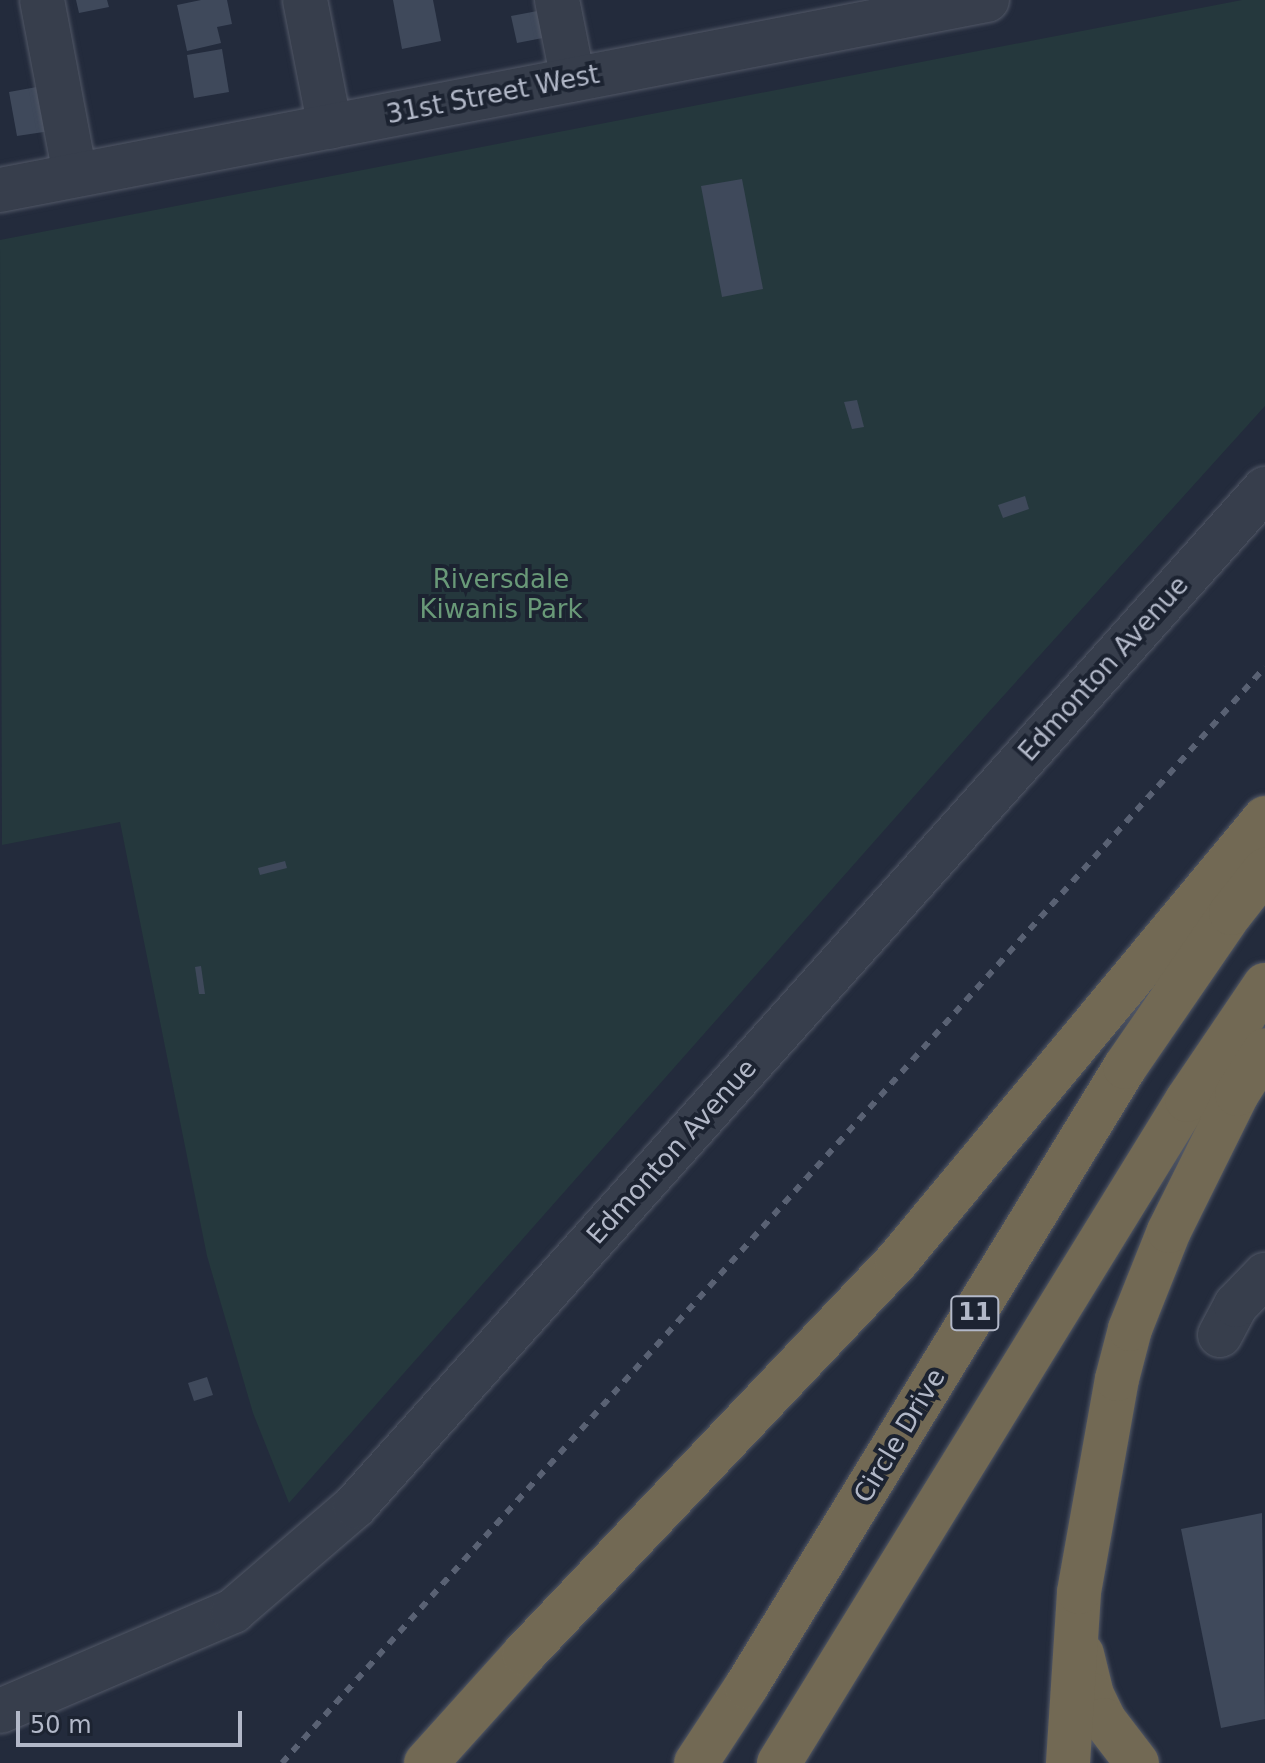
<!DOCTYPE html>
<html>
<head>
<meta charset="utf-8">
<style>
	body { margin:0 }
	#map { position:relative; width:1265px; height:1763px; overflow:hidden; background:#232b3c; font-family:"DejaVu Sans",sans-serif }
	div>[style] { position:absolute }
	.green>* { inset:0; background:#25383d }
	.building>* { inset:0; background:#3f495b }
	.roads { filter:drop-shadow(0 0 2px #525867) drop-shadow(0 0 2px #525867) }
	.minor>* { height:44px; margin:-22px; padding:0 22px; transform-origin:22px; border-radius:22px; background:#373e4c }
	.highway>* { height:44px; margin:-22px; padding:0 22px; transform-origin:22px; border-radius:22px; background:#726954 }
	.rail>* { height:6px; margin-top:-3px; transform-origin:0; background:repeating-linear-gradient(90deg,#596173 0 8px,transparent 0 16px) }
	span { translate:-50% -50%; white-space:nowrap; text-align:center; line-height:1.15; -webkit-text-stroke:8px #1c2331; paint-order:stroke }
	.shield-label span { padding:2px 6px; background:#1c2331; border:2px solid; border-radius:6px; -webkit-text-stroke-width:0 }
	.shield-label { font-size:24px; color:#b2b8c8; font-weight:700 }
	.street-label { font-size:26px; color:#b2b8c8 }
	.park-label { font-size:26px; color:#699978 }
	.scale { position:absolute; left:16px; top:1711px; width:226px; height:36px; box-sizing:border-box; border:4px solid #b2b8c8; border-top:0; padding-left:10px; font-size:24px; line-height:28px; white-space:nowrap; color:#b2b8c8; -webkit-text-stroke:6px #1c2331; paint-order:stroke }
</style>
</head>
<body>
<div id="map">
	<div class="green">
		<i style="clip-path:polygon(1242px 0,1265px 0,1265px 406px,987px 714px,289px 1503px,253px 1413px,207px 1256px,120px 822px,2px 845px,0 240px)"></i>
	</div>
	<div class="building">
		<i style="clip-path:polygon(76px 0,107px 0,109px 7px,79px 13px)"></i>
		<i style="clip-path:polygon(201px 0,227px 0,232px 24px,217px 27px,221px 43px,187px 51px,177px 5px)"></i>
		<i style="clip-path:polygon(393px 0,433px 0,441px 41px,402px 49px)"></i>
		<i style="clip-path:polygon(548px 9px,553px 36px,517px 43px,511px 16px)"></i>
		<i style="clip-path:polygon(222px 49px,229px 92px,194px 98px,187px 55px)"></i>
		<i style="clip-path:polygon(48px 85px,57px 130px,17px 136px,9px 92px)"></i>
		<i style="clip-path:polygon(742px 179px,763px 289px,722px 297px,701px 186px)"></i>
		<i style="clip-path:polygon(857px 400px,864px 427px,852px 429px,844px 402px)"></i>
		<i style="clip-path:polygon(1025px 496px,1029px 509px,1003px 518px,998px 505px)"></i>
		<i style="clip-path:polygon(285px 861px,287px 868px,260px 875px,258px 868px)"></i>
		<i style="clip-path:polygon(201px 966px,205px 994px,199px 994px,195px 967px)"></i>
		<i style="clip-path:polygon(207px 1377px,213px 1395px,194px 1401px,188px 1383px)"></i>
		<i style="clip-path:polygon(1262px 1513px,1265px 1719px,1221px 1728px,1181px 1529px)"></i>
	</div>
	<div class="roads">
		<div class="minor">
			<i style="left:42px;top:0;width:177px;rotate:79.3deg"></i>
			<i style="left:305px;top:0;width:129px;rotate:78.9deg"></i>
			<i style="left:557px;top:0;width:81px;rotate:78.6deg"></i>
			<i style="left:0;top:190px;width:1005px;rotate:-10.9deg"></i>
			<i style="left:1220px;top:1335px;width:34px;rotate:-62deg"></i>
			<i style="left:1236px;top:1305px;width:42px;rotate:-46deg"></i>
			<i style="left:0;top:1711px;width:254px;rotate:-23.2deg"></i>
			<i style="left:233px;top:1611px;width:161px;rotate:-40.7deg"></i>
			<i style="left:355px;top:1506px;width:1365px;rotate:-48.18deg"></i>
		</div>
		<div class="highway">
			<i style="left:1082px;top:1654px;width:42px;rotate:76.3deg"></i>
			<i style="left:1092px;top:1695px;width:28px;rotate:64deg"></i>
			<i style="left:1104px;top:1720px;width:54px;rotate:52.5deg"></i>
			<i style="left:426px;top:1763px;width:147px;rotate:-48deg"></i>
			<i style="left:524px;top:1654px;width:542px;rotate:-46.5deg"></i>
			<i style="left:897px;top:1261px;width:576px;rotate:-50.28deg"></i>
			<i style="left:696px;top:1763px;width:91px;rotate:-56.7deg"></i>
			<i style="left:746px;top:1687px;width:727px;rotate:-58.56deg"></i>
			<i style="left:1125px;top:1067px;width:187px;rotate:-55.5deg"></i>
			<i style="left:1231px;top:913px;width:55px;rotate:-51.7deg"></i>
			<i style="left:779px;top:1763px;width:778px;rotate:-58.39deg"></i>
			<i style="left:1187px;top:1100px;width:139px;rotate:-55.9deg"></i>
			<i style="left:1068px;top:1763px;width:171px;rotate:-86.3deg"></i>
			<i style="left:1079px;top:1592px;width:216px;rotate:-79.9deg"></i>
			<i style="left:1117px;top:1379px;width:52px;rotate:-75.4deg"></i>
			<i style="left:1130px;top:1329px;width:105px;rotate:-68.3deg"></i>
			<i style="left:1169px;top:1231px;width:153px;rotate:-63.6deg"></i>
			<i style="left:1237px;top:1094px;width:52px;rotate:-57.5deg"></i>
		</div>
	</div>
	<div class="rail">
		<i style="left:282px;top:1763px;width:1472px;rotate:-48.11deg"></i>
	</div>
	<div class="shield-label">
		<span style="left:975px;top:1313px">11</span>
	</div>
	<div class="street-label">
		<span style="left:493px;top:95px;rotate:-11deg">31st Street West</span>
		<span style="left:1104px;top:669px;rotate:-48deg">Edmonton Avenue</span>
		<span style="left:672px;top:1152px;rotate:-48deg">Edmonton Avenue</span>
		<span style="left:900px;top:1436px;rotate:-59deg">Circle Drive</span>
	</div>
	<div class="park-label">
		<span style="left:501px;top:595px">Riversdale<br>Kiwanis Park</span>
	</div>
	<div class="scale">50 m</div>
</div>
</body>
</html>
